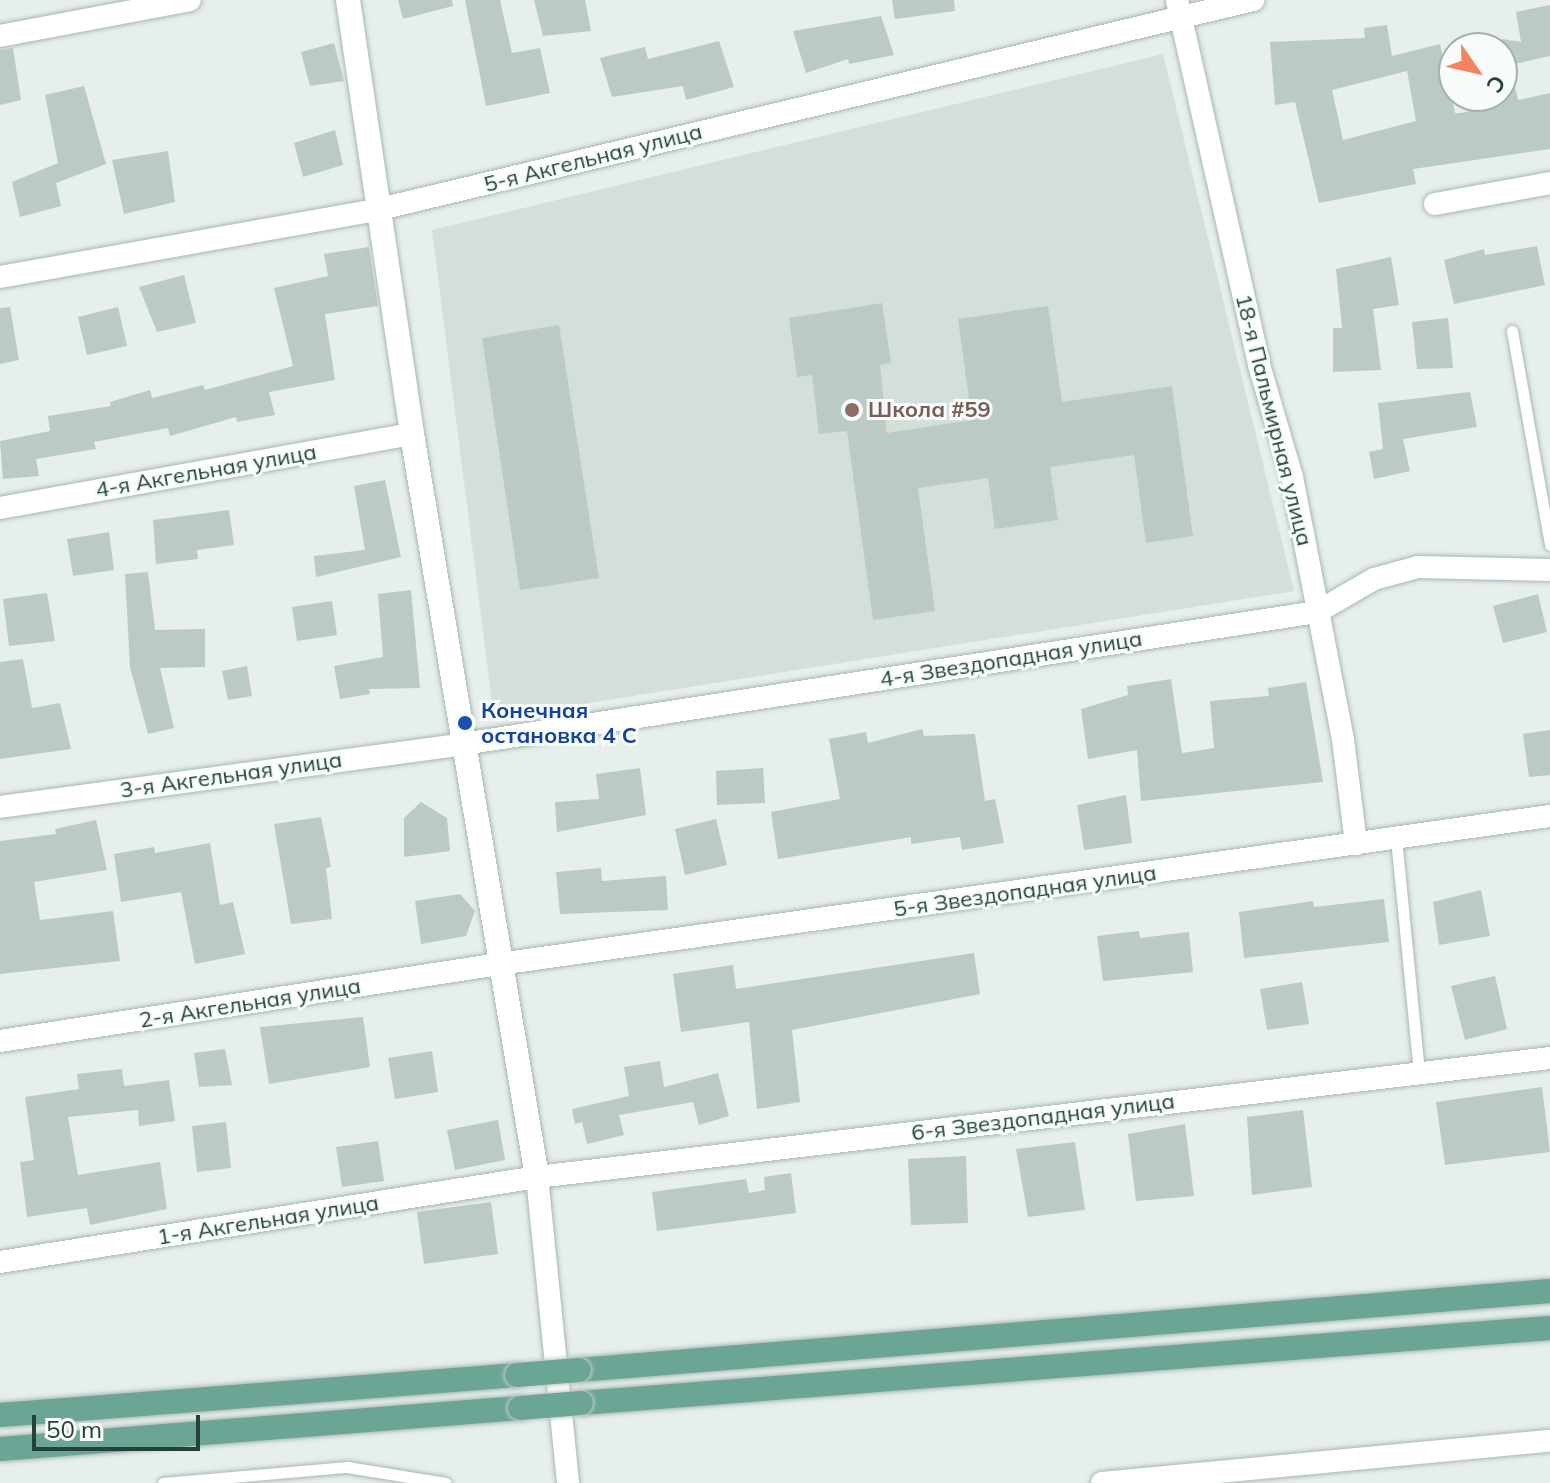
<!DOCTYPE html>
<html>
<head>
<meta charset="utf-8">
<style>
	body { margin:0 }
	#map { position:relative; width:1550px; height:1483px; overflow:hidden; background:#e6efeb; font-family:Mulish,sans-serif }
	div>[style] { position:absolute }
	.built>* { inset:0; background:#d4dfda }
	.building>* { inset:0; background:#bbcac4 }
	.roads { filter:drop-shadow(0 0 2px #a8b8b2) drop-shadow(0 0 2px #a8b8b2) }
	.lane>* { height:11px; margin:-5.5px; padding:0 5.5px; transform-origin:5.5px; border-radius:5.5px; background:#fff }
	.street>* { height:22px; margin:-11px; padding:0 11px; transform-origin:11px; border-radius:11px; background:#fff }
	.secondary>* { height:24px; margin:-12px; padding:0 12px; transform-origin:12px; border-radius:12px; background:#fff }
	.primary>* { height:24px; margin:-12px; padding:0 12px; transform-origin:12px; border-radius:12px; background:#6aa596 }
	.bridges { filter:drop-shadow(0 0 2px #c2cac8) drop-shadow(0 0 2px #c2cac8) }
	.primary-bridge>* { height:24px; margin:-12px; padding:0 12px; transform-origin:12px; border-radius:12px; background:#6aa596 }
	.dots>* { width:22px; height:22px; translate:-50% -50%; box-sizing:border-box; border:4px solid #f7fbf9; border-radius:50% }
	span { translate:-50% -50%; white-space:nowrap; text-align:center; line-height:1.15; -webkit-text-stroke:6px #f7fbf9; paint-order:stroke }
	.street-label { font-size:22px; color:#24423a }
	.education-label { font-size:22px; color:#785e54; font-weight:700 }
	.left { translate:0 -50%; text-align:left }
	.transit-label { font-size:22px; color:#164399; font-weight:700 }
	.north { position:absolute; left:1438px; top:32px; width:80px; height:80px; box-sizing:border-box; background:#f7fbf9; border:2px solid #a3b1ad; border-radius:50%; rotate:124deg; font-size:22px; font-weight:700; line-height:32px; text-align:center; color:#24423a }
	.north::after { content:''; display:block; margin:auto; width:28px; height:36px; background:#f4845f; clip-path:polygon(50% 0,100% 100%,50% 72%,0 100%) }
	.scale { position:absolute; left:32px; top:1415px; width:168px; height:36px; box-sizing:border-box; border:4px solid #24423a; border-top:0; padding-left:10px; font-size:24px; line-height:28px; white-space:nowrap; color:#24423a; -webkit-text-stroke:6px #f7fbf9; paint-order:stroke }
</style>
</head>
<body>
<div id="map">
	<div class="built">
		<i style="clip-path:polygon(1163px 54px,1294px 591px,494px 718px,432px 230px)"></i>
	</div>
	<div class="building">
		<i style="clip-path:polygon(398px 0,452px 0,453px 6px,403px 19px)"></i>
		<i style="clip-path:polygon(465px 0,500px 0,512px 53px,540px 48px,550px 93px,486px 106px)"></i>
		<i style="clip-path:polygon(534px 0,585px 0,591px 31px,543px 36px)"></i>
		<i style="clip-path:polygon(892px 0,954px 0,955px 11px,895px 19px)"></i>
		<i style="clip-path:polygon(evenodd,1550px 5px,1550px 56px,1510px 65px,1518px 100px,1550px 93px,1550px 149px,1413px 169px,1416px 184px,1319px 203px,1295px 102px,1275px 105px,1270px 42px,1365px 38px,1364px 28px,1387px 25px,1392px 56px,1440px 44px,1455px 113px,1461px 113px,1502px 104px,1502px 39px,1521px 42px,1516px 12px,1550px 5px,1407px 71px,1416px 121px,1343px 140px,1332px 90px,1407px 71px)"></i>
		<i style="clip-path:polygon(881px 16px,894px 55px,849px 64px,848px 59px,806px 73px,793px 31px)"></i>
		<i style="clip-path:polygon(719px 41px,734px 87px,686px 100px,683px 86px,612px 97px,600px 58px,645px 47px,648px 59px)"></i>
		<i style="clip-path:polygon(334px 43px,344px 81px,310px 86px,301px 52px)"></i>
		<i style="clip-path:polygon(13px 48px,21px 100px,0 105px,0 50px)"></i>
		<i style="clip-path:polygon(84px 86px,106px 164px,56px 183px,61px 206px,20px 217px,12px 182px,58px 163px,45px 95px)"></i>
		<i style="clip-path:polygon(335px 130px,343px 165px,303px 177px,294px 143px)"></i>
		<i style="clip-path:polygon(168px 151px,175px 202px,124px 214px,112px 160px)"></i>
		<i style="clip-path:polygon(1537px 246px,1545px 285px,1454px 304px,1444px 260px,1484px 249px,1485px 255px)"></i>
		<i style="clip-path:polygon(369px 247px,378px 306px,325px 314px,335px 380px,269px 392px,275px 415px,237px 422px,236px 417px,170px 436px,168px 428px,94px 442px,96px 449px,36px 459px,39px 476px,3px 479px,0 441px,50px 431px,48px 416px,111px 406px,110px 402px,150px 390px,152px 398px,203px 385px,205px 390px,293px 366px,274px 288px,328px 276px,324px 254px)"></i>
		<i style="clip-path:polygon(1391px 257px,1399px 305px,1373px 309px,1381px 370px,1333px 372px,1333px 328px,1342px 328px,1336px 269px)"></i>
		<i style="clip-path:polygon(184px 275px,196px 323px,157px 332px,139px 287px)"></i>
		<i style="clip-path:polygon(882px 303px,891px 363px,880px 365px,887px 433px,972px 420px,958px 319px,1048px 306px,1062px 402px,1172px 386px,1193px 536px,1146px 543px,1134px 455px,1050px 467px,1058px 520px,995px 529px,988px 478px,918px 488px,935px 611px,873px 620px,847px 431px,819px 434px,812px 375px,797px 377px,789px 318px)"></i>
		<i style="clip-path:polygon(10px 307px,19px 360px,0 364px,0 308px)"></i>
		<i style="clip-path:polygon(118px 307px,127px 346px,87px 355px,78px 317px)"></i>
		<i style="clip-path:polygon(1448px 318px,1453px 368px,1417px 369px,1412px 322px)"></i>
		<i style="clip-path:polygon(559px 325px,599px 578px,520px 590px,482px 338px)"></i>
		<i style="clip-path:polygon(1470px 392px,1477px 427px,1403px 439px,1410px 471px,1374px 479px,1369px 452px,1383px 449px,1378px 403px)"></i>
		<i style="clip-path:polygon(385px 480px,401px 557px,316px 577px,314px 556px,365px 550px,354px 486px)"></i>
		<i style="clip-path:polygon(229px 510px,234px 545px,197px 550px,198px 559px,156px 564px,153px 520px)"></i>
		<i style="clip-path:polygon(109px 532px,114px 570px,73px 576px,67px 539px)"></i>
		<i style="clip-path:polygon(148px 572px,155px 630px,205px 629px,205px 667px,160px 668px,174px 728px,148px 734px,130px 667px,125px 574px)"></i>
		<i style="clip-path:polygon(411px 590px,420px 688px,369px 689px,370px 694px,340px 699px,334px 666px,383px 657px,378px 594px)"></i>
		<i style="clip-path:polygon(47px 593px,55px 641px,9px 646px,3px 599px)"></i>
		<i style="clip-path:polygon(1538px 594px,1547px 632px,1503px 643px,1493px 606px)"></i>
		<i style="clip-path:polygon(332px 601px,337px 635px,297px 641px,292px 607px)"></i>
		<i style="clip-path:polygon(23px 659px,32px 708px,60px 703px,71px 749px,0 759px,0 662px)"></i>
		<i style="clip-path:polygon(247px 666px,252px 696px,228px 700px,222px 671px)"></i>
		<i style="clip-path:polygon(1171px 679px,1182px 753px,1214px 748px,1210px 701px,1269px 696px,1268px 688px,1306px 682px,1323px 782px,1141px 801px,1137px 750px,1088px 759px,1081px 709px,1128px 695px,1127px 686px)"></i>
		<i style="clip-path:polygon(922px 729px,924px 736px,975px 734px,985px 801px,995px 799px,1004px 843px,962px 850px,960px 837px,911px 844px,911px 837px,778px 859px,771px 812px,840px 799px,829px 739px,866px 732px,868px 743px)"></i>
		<i style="clip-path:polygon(1550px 730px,1550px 775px,1529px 777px,1523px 734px)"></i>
		<i style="clip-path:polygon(640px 768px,646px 815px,557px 832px,555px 802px,599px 799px,596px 774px)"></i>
		<i style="clip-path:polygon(763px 768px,765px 803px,717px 805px,716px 771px)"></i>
		<i style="clip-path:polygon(1126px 795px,1132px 843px,1084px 850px,1077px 805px)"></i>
		<i style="clip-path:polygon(421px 802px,447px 818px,450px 851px,404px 857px,404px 818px)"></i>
		<i style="clip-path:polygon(321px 817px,331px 867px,326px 868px,332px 919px,291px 924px,274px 824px)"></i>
		<i style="clip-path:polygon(716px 819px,727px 865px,685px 875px,675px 829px)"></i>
		<i style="clip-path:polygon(96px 820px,107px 870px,34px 882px,40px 920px,113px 911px,120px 961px,0 974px,0 841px,56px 834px,55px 829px)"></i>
		<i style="clip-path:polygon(210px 843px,220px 905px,233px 902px,245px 954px,195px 964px,181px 892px,121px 902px,114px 854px,154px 847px,155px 853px)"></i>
		<i style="clip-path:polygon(601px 868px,602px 881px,666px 876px,668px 910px,560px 914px,556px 872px)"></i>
		<i style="clip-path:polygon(1481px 890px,1490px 936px,1439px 945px,1433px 902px)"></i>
		<i style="clip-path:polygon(460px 894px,475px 911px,466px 936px,421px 944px,415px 901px)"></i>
		<i style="clip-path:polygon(1384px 899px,1389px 942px,1244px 958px,1239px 912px,1313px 901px,1314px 907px)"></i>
		<i style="clip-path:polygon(1139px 931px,1140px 938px,1189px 932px,1193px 972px,1103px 981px,1097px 936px)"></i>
		<i style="clip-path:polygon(974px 953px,980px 994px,792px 1030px,800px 1102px,757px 1109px,749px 1022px,681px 1032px,673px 974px,733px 965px,736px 989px)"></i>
		<i style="clip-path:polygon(1495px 976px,1507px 1029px,1465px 1040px,1451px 986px)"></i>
		<i style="clip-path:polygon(1302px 982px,1309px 1024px,1267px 1030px,1260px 989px)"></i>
		<i style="clip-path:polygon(363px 1017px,370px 1067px,269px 1084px,260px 1027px)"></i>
		<i style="clip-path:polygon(225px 1049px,232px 1085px,199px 1087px,194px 1053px)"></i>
		<i style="clip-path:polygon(432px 1051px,438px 1092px,395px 1099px,388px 1058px)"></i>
		<i style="clip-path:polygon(660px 1061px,664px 1087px,718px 1073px,729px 1116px,699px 1125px,693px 1102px,619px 1115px,624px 1135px,587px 1144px,582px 1122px,575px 1124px,572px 1109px,629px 1096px,624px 1067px)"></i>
		<i style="clip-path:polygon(122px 1069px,124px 1086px,169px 1080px,175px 1121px,139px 1126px,138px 1110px,68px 1117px,78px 1175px,160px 1162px,167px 1209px,90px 1225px,87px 1208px,27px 1217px,20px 1162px,34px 1160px,25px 1097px,79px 1089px,77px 1074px)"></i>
		<i style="clip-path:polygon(1542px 1087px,1550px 1152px,1445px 1165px,1436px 1102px)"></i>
		<i style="clip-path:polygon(1303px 1110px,1312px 1187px,1252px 1195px,1247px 1117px)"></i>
		<i style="clip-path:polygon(498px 1120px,505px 1160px,455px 1170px,447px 1130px)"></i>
		<i style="clip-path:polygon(226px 1122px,231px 1168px,197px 1172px,192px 1126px)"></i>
		<i style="clip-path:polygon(1185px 1124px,1194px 1196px,1136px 1201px,1128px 1134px)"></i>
		<i style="clip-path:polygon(378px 1141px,384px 1181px,342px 1187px,336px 1147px)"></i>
		<i style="clip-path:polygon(1075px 1142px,1085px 1210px,1028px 1217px,1016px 1149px)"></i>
		<i style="clip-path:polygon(966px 1156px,968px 1223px,911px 1225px,908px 1159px)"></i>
		<i style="clip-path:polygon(791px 1173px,796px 1213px,657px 1231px,652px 1192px,746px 1179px,749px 1193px,765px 1190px,764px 1177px)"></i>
		<i style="clip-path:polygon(491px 1202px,498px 1254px,424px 1264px,417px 1212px)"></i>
	</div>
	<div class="roads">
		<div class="lane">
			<i style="left:1512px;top:331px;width:217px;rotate:79.9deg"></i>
			<i style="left:1396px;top:838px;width:235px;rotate:84.4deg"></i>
			<i style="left:163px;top:1483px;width:185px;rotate:-5deg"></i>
			<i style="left:347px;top:1467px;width:100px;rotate:9.2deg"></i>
		</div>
		<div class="street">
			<i style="left:1177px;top:0;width:374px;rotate:77.3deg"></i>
			<i style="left:1259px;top:365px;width:117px;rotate:73.6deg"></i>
			<i style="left:1292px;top:477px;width:267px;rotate:79deg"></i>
			<i style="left:1343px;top:739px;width:106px;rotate:82.9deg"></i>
			<i style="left:0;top:36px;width:193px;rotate:-10.7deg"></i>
			<i style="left:1435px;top:204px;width:117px;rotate:-10.3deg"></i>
			<i style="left:0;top:277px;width:386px;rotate:-10.1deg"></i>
			<i style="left:380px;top:209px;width:898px;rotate:-13.46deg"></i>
			<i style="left:0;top:508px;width:419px;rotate:-10.2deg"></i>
			<i style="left:0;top:807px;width:467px;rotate:-7.7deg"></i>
			<i style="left:463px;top:744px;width:864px;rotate:-8.79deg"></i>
			<i style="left:1317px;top:612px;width:66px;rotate:-30.1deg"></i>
			<i style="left:1374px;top:579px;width:46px;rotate:-15.3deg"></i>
			<i style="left:1418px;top:567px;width:132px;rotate:1.3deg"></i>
			<i style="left:0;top:1041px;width:505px;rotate:-8.77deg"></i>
			<i style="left:499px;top:964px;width:1061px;rotate:-8.02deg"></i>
			<i style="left:537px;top:1177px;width:308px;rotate:84.2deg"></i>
			<i style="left:0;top:1262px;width:544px;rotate:-8.99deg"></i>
			<i style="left:537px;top:1177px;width:1020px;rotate:-6.7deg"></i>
			<i style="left:1102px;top:1483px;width:450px;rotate:-5.4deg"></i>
		</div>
		<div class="secondary">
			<i style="left:348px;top:0;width:439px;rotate:81.6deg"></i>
			<i style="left:412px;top:434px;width:753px;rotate:80.45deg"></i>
		</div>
		<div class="primary">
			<i style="left:579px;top:1370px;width:974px;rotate:-4.65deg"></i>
			<i style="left:581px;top:1403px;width:972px;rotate:-4.43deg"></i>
			<i style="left:0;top:1415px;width:519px;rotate:-4.42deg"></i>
			<i style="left:0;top:1449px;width:522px;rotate:-4.51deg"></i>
		</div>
	</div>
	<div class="bridges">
		<div class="primary-bridge">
			<i style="left:517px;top:1375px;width:62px;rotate:-4.6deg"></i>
			<i style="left:520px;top:1408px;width:61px;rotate:-4.7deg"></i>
		</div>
	</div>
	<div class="dots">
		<i style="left:852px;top:410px;background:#8d6e63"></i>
		<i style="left:465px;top:723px;background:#1a4fb4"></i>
	</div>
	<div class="street-label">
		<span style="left:593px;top:158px;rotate:-14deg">5-я Акгельная улица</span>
		<span style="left:1274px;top:420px;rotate:76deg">18-я Пальмирная улица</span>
		<span style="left:206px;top:471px;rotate:-10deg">4-я Акгельная улица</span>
		<span style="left:1011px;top:659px;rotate:-9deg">4-я Звездопадная улица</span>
		<span style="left:231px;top:775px;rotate:-8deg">3-я Акгельная улица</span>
		<span style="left:1025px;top:891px;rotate:-8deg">5-я Звездопадная улица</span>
		<span style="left:250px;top:1003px;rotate:-9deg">2-я Акгельная улица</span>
		<span style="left:1043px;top:1117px;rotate:-7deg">6-я Звездопадная улица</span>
		<span style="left:268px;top:1220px;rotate:-9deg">1-я Акгельная улица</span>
	</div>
	<div class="education-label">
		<span class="left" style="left:868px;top:410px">Школа #59</span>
	</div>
	<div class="transit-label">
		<span class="left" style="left:481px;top:723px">Конечная<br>остановка 4 С</span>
	</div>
	<div class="north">С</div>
	<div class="scale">50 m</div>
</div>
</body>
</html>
